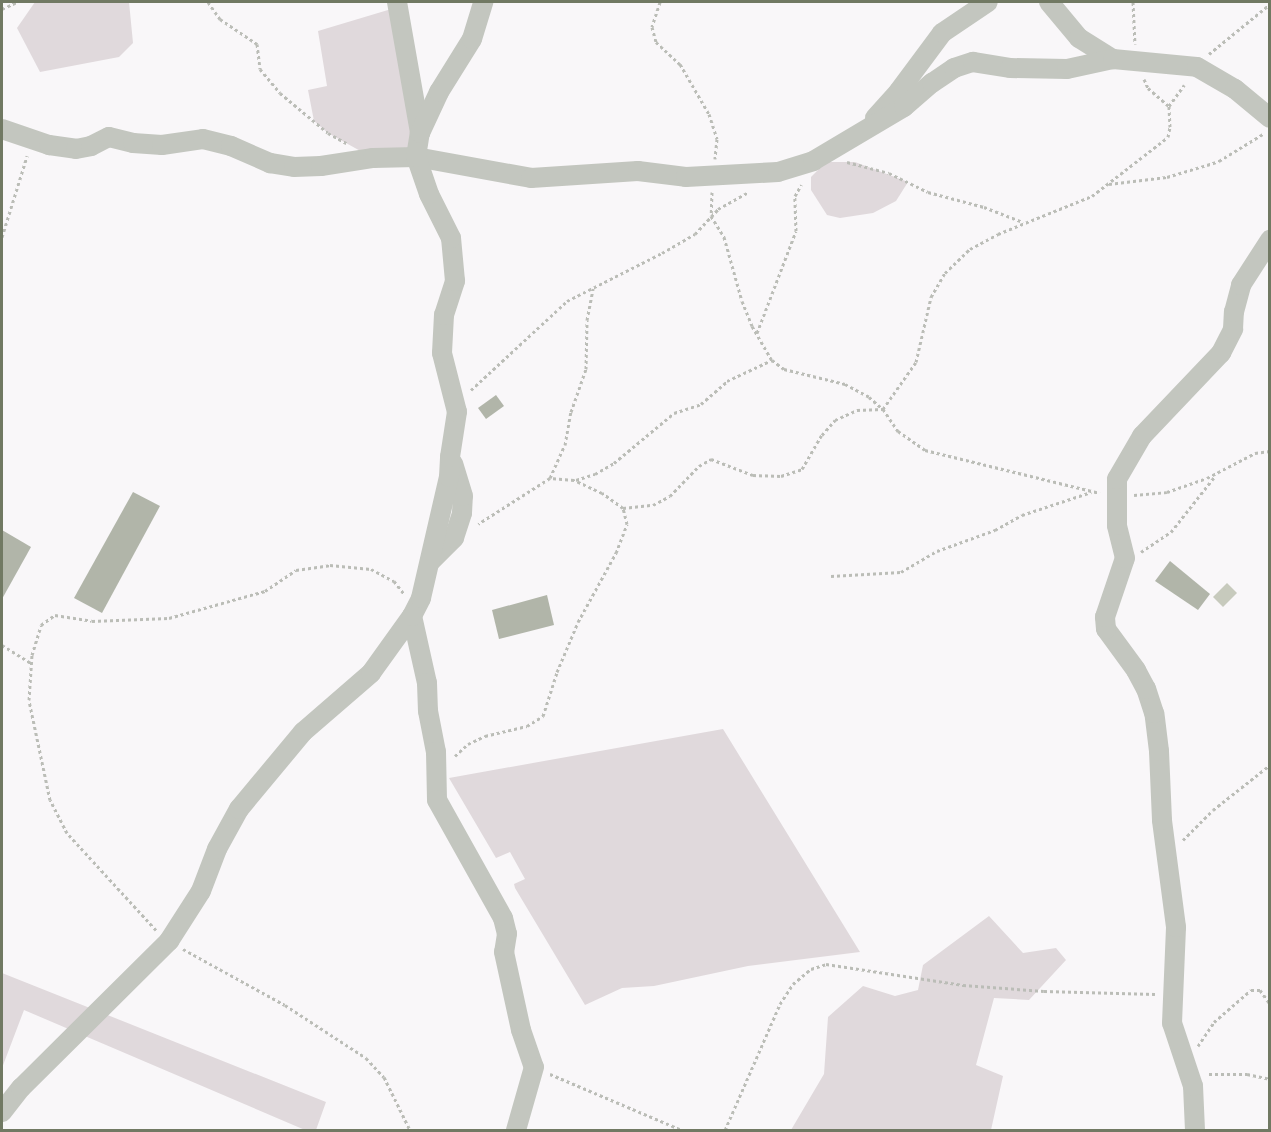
<!DOCTYPE html>
<html>
<head>
<meta charset="utf-8">
<style>
	body { margin:0 }
	#map { position:relative; width:1271px; height:1132px; overflow:hidden; background:#f9f7f9; font-family:"Public Sans",sans-serif }
	div>[style] { position:absolute }
	.green>* { inset:0; background:#e0d9dc }
	.water>* { inset:0; background:#c7cabd }
	.building>* { inset:0; background:#b1b5a9 }
	.path>* { height:3px; margin-top:-1.5px; transform-origin:0; background:repeating-linear-gradient(90deg,#bbbdb7 0 3px,transparent 0 6px) }
	.minor>* { height:20px; margin:-10px; padding:0 10px; transform-origin:10px; border-radius:10px; background:#c3c6bf }
	span { translate:-50% -50%; white-space:nowrap; text-align:center; line-height:1.15; -webkit-text-stroke:6px #fff; paint-order:stroke }
	.frame { position:absolute; inset:0; border:3px solid #717963; pointer-events:none }
</style>
</head>
<body>
<div id="map">
	<div class="green">
		<i style="clip-path:polygon(35px 2px,129px 2px,133px 43px,119px 57px,40px 72px,17px 28px)"></i>
		<i style="clip-path:polygon(398px 7px,416px 157px,373px 158px,328px 133px,314px 121px,308px 90px,327px 86px,318px 31px)"></i>
		<i style="clip-path:polygon(826px 162px,855px 162px,908px 182px,896px 201px,873px 213px,840px 218px,827px 215px,811px 190px,811px 177px)"></i>
		<i style="clip-path:polygon(723px 729px,860px 952px,748px 966px,654px 986px,622px 988px,585px 1005px,515px 888px,514px 884px,525px 879px,510px 852px,496px 858px,449px 778px)"></i>
		<i style="clip-path:polygon(989px 916px,1023px 953px,1056px 948px,1066px 960px,1029px 1000px,994px 998px,976px 1065px,1003px 1076px,991px 1130px,791px 1130px,824px 1074px,828px 1017px,863px 986px,895px 996px,918px 990px,923px 965px)"></i>
		<i style="clip-path:polygon(2px 973px,326px 1102px,316px 1130px,305px 1130px,24px 1010px,2px 1068px)"></i>
	</div>
	<div class="water">
		<i style="clip-path:polygon(1227px 583px,1237px 593px,1223px 607px,1213px 597px)"></i>
	</div>
	<div class="building">
		<i style="clip-path:polygon(496px 395px,504px 406px,486px 419px,478px 408px)"></i>
		<i style="clip-path:polygon(133px 492px,160px 506px,102px 613px,74px 598px)"></i>
		<i style="clip-path:polygon(2px 530px,31px 547px,2px 599px)"></i>
		<i style="clip-path:polygon(1170px 561px,1210px 594px,1198px 610px,1155px 581px)"></i>
		<i style="clip-path:polygon(547px 595px,554px 625px,499px 639px,492px 610px)"></i>
	</div>
	<div class="path">
		<i style="left:208px;top:2px;width:21px;rotate:55deg"></i>
		<i style="left:220px;top:19px;width:45px;rotate:34deg"></i>
		<i style="left:257px;top:44px;width:25px;rotate:83deg"></i>
		<i style="left:260px;top:69px;width:31px;rotate:50deg"></i>
		<i style="left:280px;top:93px;width:62px;rotate:39.8deg"></i>
		<i style="left:328px;top:133px;width:21px;rotate:29deg"></i>
		<i style="left:660px;top:2px;width:26px;rotate:108deg"></i>
		<i style="left:652px;top:27px;width:16px;rotate:75deg"></i>
		<i style="left:656px;top:42px;width:33px;rotate:43deg"></i>
		<i style="left:680px;top:64px;width:58px;rotate:59.9deg"></i>
		<i style="left:709px;top:114px;width:26px;rotate:72deg"></i>
		<i style="left:717px;top:139px;width:20px;rotate:96deg"></i>
		<i style="left:1133px;top:2px;width:42px;rotate:87.3deg"></i>
		<i style="left:2px;top:9px;width:17px;rotate:-25deg"></i>
		<i style="left:1209px;top:54px;width:79px;rotate:-39.3deg"></i>
		<i style="left:1144px;top:79px;width:10px;rotate:66deg"></i>
		<i style="left:1148px;top:88px;width:28px;rotate:41deg"></i>
		<i style="left:847px;top:162px;width:43px;rotate:14.7deg"></i>
		<i style="left:889px;top:173px;width:43px;rotate:26deg"></i>
		<i style="left:928px;top:192px;width:58px;rotate:15deg"></i>
		<i style="left:984px;top:207px;width:42px;rotate:21deg"></i>
		<i style="left:1109px;top:184px;width:58px;rotate:-6.9deg"></i>
		<i style="left:1167px;top:177px;width:42px;rotate:-16.7deg"></i>
		<i style="left:1207px;top:165px;width:13px;rotate:-18deg"></i>
		<i style="left:1219px;top:161px;width:52px;rotate:-31.5deg"></i>
		<i style="left:712px;top:192px;width:24px;rotate:92deg"></i>
		<i style="left:711px;top:216px;width:25px;rotate:58deg"></i>
		<i style="left:724px;top:237px;width:66px;rotate:74.3deg"></i>
		<i style="left:742px;top:301px;width:27px;rotate:68deg"></i>
		<i style="left:752px;top:326px;width:39px;rotate:60deg"></i>
		<i style="left:772px;top:360px;width:15px;rotate:37deg"></i>
		<i style="left:784px;top:369px;width:63px;rotate:13.8deg"></i>
		<i style="left:845px;top:384px;width:27px;rotate:28deg"></i>
		<i style="left:869px;top:397px;width:18px;rotate:41deg"></i>
		<i style="left:883px;top:409px;width:27px;rotate:56deg"></i>
		<i style="left:898px;top:431px;width:33px;rotate:35deg"></i>
		<i style="left:925px;top:450px;width:180px;rotate:13.8deg"></i>
		<i style="left:2px;top:237px;width:85px;rotate:-72.8deg"></i>
		<i style="left:757px;top:333px;width:109px;rotate:-69.1deg"></i>
		<i style="left:796px;top:231px;width:35px;rotate:-92deg"></i>
		<i style="left:795px;top:196px;width:13px;rotate:-61deg"></i>
		<i style="left:471px;top:390px;width:131px;rotate:-42.8deg"></i>
		<i style="left:567px;top:301px;width:106px;rotate:-26.8deg"></i>
		<i style="left:662px;top:253px;width:38px;rotate:-30deg"></i>
		<i style="left:695px;top:234px;width:34px;rotate:-47deg"></i>
		<i style="left:718px;top:209px;width:35px;rotate:-29deg"></i>
		<i style="left:550px;top:478px;width:36px;rotate:-66deg"></i>
		<i style="left:565px;top:445px;width:34px;rotate:-80deg"></i>
		<i style="left:571px;top:412px;width:46px;rotate:-70.8deg"></i>
		<i style="left:586px;top:369px;width:49px;rotate:-88.8deg"></i>
		<i style="left:587px;top:320px;width:32px;rotate:-79deg"></i>
		<i style="left:576px;top:480px;width:20px;rotate:-18deg"></i>
		<i style="left:595px;top:474px;width:22px;rotate:-30deg"></i>
		<i style="left:614px;top:463px;width:78px;rotate:-39.8deg"></i>
		<i style="left:674px;top:413px;width:28px;rotate:-18deg"></i>
		<i style="left:701px;top:404px;width:35px;rotate:-41deg"></i>
		<i style="left:727px;top:381px;width:50px;rotate:-25deg"></i>
		<i style="left:1134px;top:495px;width:33px;rotate:-5deg"></i>
		<i style="left:1167px;top:492px;width:42px;rotate:-19.3deg"></i>
		<i style="left:1207px;top:478px;width:54px;rotate:-27.5deg"></i>
		<i style="left:1255px;top:453px;width:15px;rotate:-8deg"></i>
		<i style="left:623px;top:508px;width:30px;rotate:-6deg"></i>
		<i style="left:653px;top:505px;width:19px;rotate:-28deg"></i>
		<i style="left:670px;top:496px;width:42px;rotate:-46deg"></i>
		<i style="left:699px;top:466px;width:14px;rotate:-30deg"></i>
		<i style="left:711px;top:459px;width:45px;rotate:20.9deg"></i>
		<i style="left:753px;top:475px;width:28px;rotate:2deg"></i>
		<i style="left:781px;top:476px;width:22px;rotate:-18deg"></i>
		<i style="left:802px;top:469px;width:39px;rotate:-60deg"></i>
		<i style="left:822px;top:435px;width:20px;rotate:-49deg"></i>
		<i style="left:835px;top:420px;width:24px;rotate:-24deg"></i>
		<i style="left:857px;top:410px;width:26px;rotate:-2deg"></i>
		<i style="left:883px;top:409px;width:57px;rotate:-54.9deg"></i>
		<i style="left:916px;top:362px;width:67px;rotate:-77deg"></i>
		<i style="left:931px;top:297px;width:28px;rotate:-60deg"></i>
		<i style="left:945px;top:273px;width:35px;rotate:-44deg"></i>
		<i style="left:970px;top:249px;width:32px;rotate:-28deg"></i>
		<i style="left:998px;top:234px;width:101px;rotate:-22deg"></i>
		<i style="left:1092px;top:196px;width:96px;rotate:-37.8deg"></i>
		<i style="left:1168px;top:137px;width:10px;rotate:-79deg"></i>
		<i style="left:1170px;top:127px;width:21px;rotate:-93deg"></i>
		<i style="left:1169px;top:106px;width:26px;rotate:-54deg"></i>
		<i style="left:1141px;top:552px;width:36px;rotate:-34deg"></i>
		<i style="left:1171px;top:532px;width:71px;rotate:-51.8deg"></i>
		<i style="left:831px;top:576px;width:70px;rotate:-3.3deg"></i>
		<i style="left:901px;top:572px;width:42px;rotate:-30.3deg"></i>
		<i style="left:937px;top:551px;width:62px;rotate:-19.9deg"></i>
		<i style="left:995px;top:530px;width:31px;rotate:-29deg"></i>
		<i style="left:1022px;top:515px;width:73px;rotate:-18.4deg"></i>
		<i style="left:2px;top:645px;width:34px;rotate:32deg"></i>
		<i style="left:455px;top:756px;width:18px;rotate:-43deg"></i>
		<i style="left:468px;top:744px;width:19px;rotate:-25deg"></i>
		<i style="left:485px;top:736px;width:43px;rotate:-13.4deg"></i>
		<i style="left:527px;top:726px;width:19px;rotate:-32deg"></i>
		<i style="left:543px;top:716px;width:46px;rotate:-72.3deg"></i>
		<i style="left:557px;top:672px;width:54px;rotate:-67.2deg"></i>
		<i style="left:578px;top:622px;width:79px;rotate:-61.2deg"></i>
		<i style="left:616px;top:553px;width:31px;rotate:-69deg"></i>
		<i style="left:627px;top:524px;width:16px;rotate:-104deg"></i>
		<i style="left:623px;top:508px;width:26px;rotate:-144deg"></i>
		<i style="left:602px;top:493px;width:31px;rotate:-155deg"></i>
		<i style="left:574px;top:480px;width:24px;rotate:-175deg"></i>
		<i style="left:550px;top:478px;width:85px;rotate:147.4deg"></i>
		<i style="left:1183px;top:840px;width:42px;rotate:-45deg"></i>
		<i style="left:1213px;top:810px;width:73px;rotate:-38.3deg"></i>
		<i style="left:156px;top:930px;width:132px;rotate:-132.5deg"></i>
		<i style="left:67px;top:833px;width:37px;rotate:-117deg"></i>
		<i style="left:50px;top:800px;width:102px;rotate:-101.9deg"></i>
		<i style="left:29px;top:700px;width:45px;rotate:-86.2deg"></i>
		<i style="left:32px;top:655px;width:31px;rotate:-73deg"></i>
		<i style="left:41px;top:625px;width:17px;rotate:-36deg"></i>
		<i style="left:55px;top:615px;width:37px;rotate:9deg"></i>
		<i style="left:92px;top:621px;width:77px;rotate:-2.2deg"></i>
		<i style="left:169px;top:618px;width:100px;rotate:-15.7deg"></i>
		<i style="left:265px;top:591px;width:37px;rotate:-34deg"></i>
		<i style="left:296px;top:570px;width:34px;rotate:-8deg"></i>
		<i style="left:330px;top:565px;width:41px;rotate:5.6deg"></i>
		<i style="left:371px;top:569px;width:26px;rotate:28deg"></i>
		<i style="left:394px;top:581px;width:16px;rotate:52deg"></i>
		<i style="left:183px;top:949px;width:116px;rotate:28.8deg"></i>
		<i style="left:285px;top:1005px;width:97px;rotate:33.2deg"></i>
		<i style="left:366px;top:1058px;width:26px;rotate:47deg"></i>
		<i style="left:384px;top:1077px;width:59px;rotate:63.9deg"></i>
		<i style="left:1198px;top:1046px;width:29px;rotate:-56deg"></i>
		<i style="left:1214px;top:1022px;width:49px;rotate:-40.9deg"></i>
		<i style="left:1251px;top:990px;width:9px"></i>
		<i style="left:1260px;top:990px;width:17px;rotate:54deg"></i>
		<i style="left:550px;top:1074px;width:143px;rotate:23deg"></i>
		<i style="left:1209px;top:1074px;width:38px"></i>
		<i style="left:1247px;top:1074px;width:24px;rotate:12deg"></i>
		<i style="left:725px;top:1130px;width:137px;rotate:-66.4deg"></i>
		<i style="left:780px;top:1004px;width:24px;rotate:-57deg"></i>
		<i style="left:793px;top:984px;width:23px;rotate:-40deg"></i>
		<i style="left:811px;top:969px;width:16px;rotate:-18deg"></i>
		<i style="left:826px;top:964px;width:139px;rotate:8.7deg"></i>
		<i style="left:963px;top:985px;width:81px;rotate:4.2deg"></i>
		<i style="left:1044px;top:991px;width:111px;rotate:1.5deg"></i>
	</div>
	<div class="minor">
		<i style="left:397px;top:2px;width:133px;rotate:80deg"></i>
		<i style="left:1049px;top:2px;width:47px;rotate:50.2deg"></i>
		<i style="left:1079px;top:38px;width:40px;rotate:32deg"></i>
		<i style="left:875px;top:118px;width:36px;rotate:-48deg"></i>
		<i style="left:899px;top:91px;width:72px;rotate:-53.4deg"></i>
		<i style="left:942px;top:33px;width:55px;rotate:-34deg"></i>
		<i style="left:2px;top:129px;width:50px;rotate:18.8deg"></i>
		<i style="left:49px;top:145px;width:27px;rotate:8deg"></i>
		<i style="left:76px;top:149px;width:15px;rotate:-11deg"></i>
		<i style="left:91px;top:146px;width:20px;rotate:-27deg"></i>
		<i style="left:109px;top:137px;width:25px;rotate:14deg"></i>
		<i style="left:133px;top:143px;width:29px;rotate:4deg"></i>
		<i style="left:162px;top:145px;width:41px;rotate:-8.3deg"></i>
		<i style="left:203px;top:139px;width:29px;rotate:14deg"></i>
		<i style="left:231px;top:146px;width:43px;rotate:23.6deg"></i>
		<i style="left:270px;top:163px;width:24px;rotate:9deg"></i>
		<i style="left:294px;top:167px;width:27px;rotate:-2deg"></i>
		<i style="left:321px;top:166px;width:53px;rotate:-8.7deg"></i>
		<i style="left:373px;top:158px;width:43px;rotate:-1.3deg"></i>
		<i style="left:416px;top:157px;width:117px;rotate:10.3deg"></i>
		<i style="left:531px;top:178px;width:107px;rotate:-3.7deg"></i>
		<i style="left:638px;top:171px;width:48px;rotate:7.1deg"></i>
		<i style="left:686px;top:177px;width:92px;rotate:-3.1deg"></i>
		<i style="left:778px;top:172px;width:37px;rotate:-17deg"></i>
		<i style="left:813px;top:161px;width:106px;rotate:-30.7deg"></i>
		<i style="left:904px;top:107px;width:37px;rotate:-41deg"></i>
		<i style="left:932px;top:83px;width:27px;rotate:-34deg"></i>
		<i style="left:954px;top:68px;width:20px;rotate:-18deg"></i>
		<i style="left:973px;top:62px;width:37px;rotate:9deg"></i>
		<i style="left:1010px;top:68px;width:57px;rotate:1deg"></i>
		<i style="left:1067px;top:69px;width:47px;rotate:-12.3deg"></i>
		<i style="left:1113px;top:59px;width:84px;rotate:5.4deg"></i>
		<i style="left:1197px;top:67px;width:44px;rotate:30.1deg"></i>
		<i style="left:1235px;top:89px;width:45px;rotate:39.6deg"></i>
		<i style="left:430px;top:562px;width:34px;rotate:-45deg"></i>
		<i style="left:454px;top:538px;width:26px;rotate:-72deg"></i>
		<i style="left:462px;top:513px;width:17px;rotate:-87deg"></i>
		<i style="left:463px;top:496px;width:34px;rotate:-107deg"></i>
		<i style="left:412px;top:616px;width:69px;rotate:77.4deg"></i>
		<i style="left:427px;top:683px;width:28px;rotate:88deg"></i>
		<i style="left:428px;top:711px;width:42px;rotate:79deg"></i>
		<i style="left:436px;top:752px;width:48px;rotate:88.8deg"></i>
		<i style="left:437px;top:800px;width:135px;rotate:60.8deg"></i>
		<i style="left:503px;top:918px;width:16px;rotate:76deg"></i>
		<i style="left:507px;top:934px;width:18px;rotate:99deg"></i>
		<i style="left:504px;top:952px;width:80px;rotate:77.7deg"></i>
		<i style="left:521px;top:1030px;width:39px;rotate:71deg"></i>
		<i style="left:534px;top:1067px;width:66px;rotate:105.9deg"></i>
		<i style="left:2px;top:1112px;width:31px;rotate:-52deg"></i>
		<i style="left:21px;top:1088px;width:209px;rotate:-44.8deg"></i>
		<i style="left:169px;top:941px;width:59px;rotate:-57.4deg"></i>
		<i style="left:201px;top:891px;width:45px;rotate:-69.1deg"></i>
		<i style="left:217px;top:849px;width:46px;rotate:-61.2deg"></i>
		<i style="left:239px;top:809px;width:100px;rotate:-50.3deg"></i>
		<i style="left:303px;top:732px;width:90px;rotate:-40.9deg"></i>
		<i style="left:371px;top:673px;width:70px;rotate:-54.3deg"></i>
		<i style="left:412px;top:616px;width:20px;rotate:-63deg"></i>
		<i style="left:421px;top:598px;width:124px;rotate:-77deg"></i>
		<i style="left:449px;top:477px;width:20px;rotate:-87deg"></i>
		<i style="left:450px;top:457px;width:46px;rotate:-81.2deg"></i>
		<i style="left:457px;top:412px;width:61px;rotate:-104.3deg"></i>
		<i style="left:442px;top:353px;width:38px;rotate:-87deg"></i>
		<i style="left:444px;top:315px;width:36px;rotate:-72deg"></i>
		<i style="left:455px;top:281px;width:43px;rotate:-95.3deg"></i>
		<i style="left:451px;top:238px;width:49px;rotate:-116.6deg"></i>
		<i style="left:429px;top:194px;width:39px;rotate:-109deg"></i>
		<i style="left:416px;top:157px;width:24px;rotate:-81deg"></i>
		<i style="left:420px;top:133px;width:45px;rotate:-65.1deg"></i>
		<i style="left:439px;top:92px;width:62px;rotate:-58.1deg"></i>
		<i style="left:472px;top:39px;width:39px;rotate:-73deg"></i>
		<i style="left:1195px;top:1130px;width:44px;rotate:-92.6deg"></i>
		<i style="left:1193px;top:1086px;width:66px;rotate:-108.4deg"></i>
		<i style="left:1172px;top:1023px;width:96px;rotate:-87.6deg"></i>
		<i style="left:1176px;top:927px;width:108px;rotate:-97.5deg"></i>
		<i style="left:1162px;top:820px;width:69px;rotate:-92.5deg"></i>
		<i style="left:1159px;top:751px;width:38px;rotate:-97deg"></i>
		<i style="left:1154px;top:713px;width:25px;rotate:-108deg"></i>
		<i style="left:1146px;top:689px;width:21px;rotate:-118deg"></i>
		<i style="left:1136px;top:670px;width:51px;rotate:-126.2deg"></i>
		<i style="left:1106px;top:629px;width:12px;rotate:-95deg"></i>
		<i style="left:1105px;top:617px;width:62px;rotate:-71.3deg"></i>
		<i style="left:1125px;top:558px;width:34px;rotate:-104deg"></i>
		<i style="left:1117px;top:525px;width:46px;rotate:-90deg"></i>
		<i style="left:1117px;top:479px;width:50px;rotate:-59.8deg"></i>
		<i style="left:1142px;top:436px;width:115px;rotate:-46.4deg"></i>
		<i style="left:1221px;top:353px;width:27px;rotate:-63deg"></i>
		<i style="left:1233px;top:329px;width:17px;rotate:-87deg"></i>
		<i style="left:1234px;top:312px;width:28px;rotate:-75deg"></i>
		<i style="left:1241px;top:285px;width:54px;rotate:-57.2deg"></i>
	</div>
	<div class="frame"></div>
</div>
</body>
</html>
